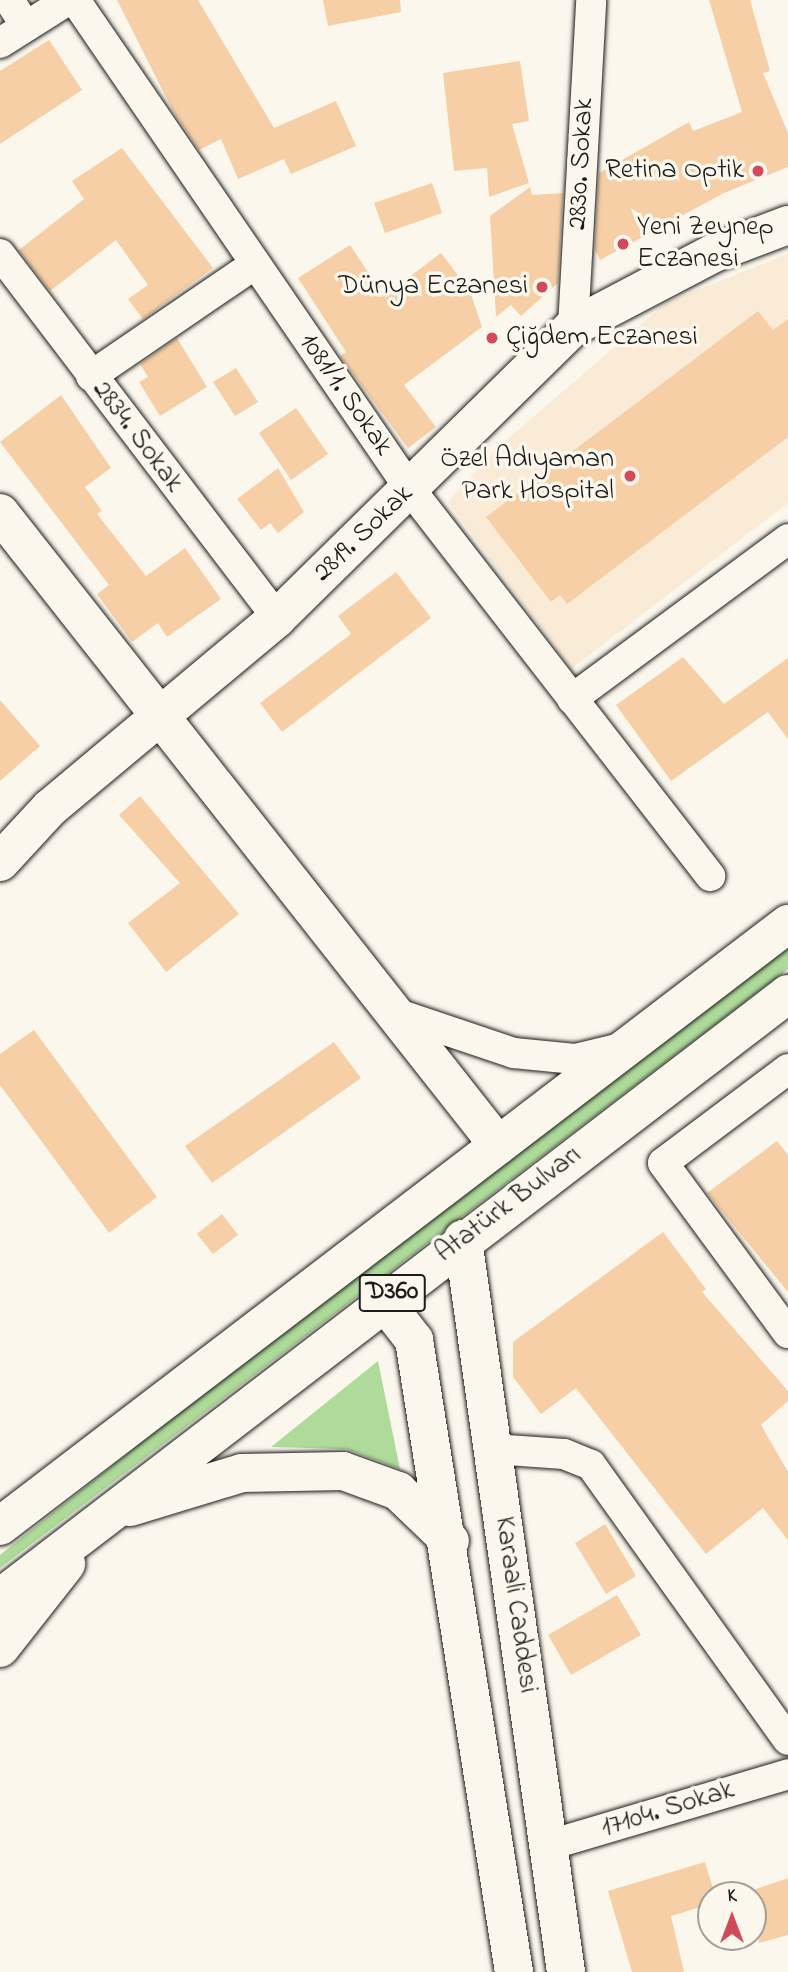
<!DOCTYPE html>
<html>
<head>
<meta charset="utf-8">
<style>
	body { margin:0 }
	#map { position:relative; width:788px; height:1972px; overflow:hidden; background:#fbf7ec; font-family:"Indie Flower",sans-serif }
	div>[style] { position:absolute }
	.built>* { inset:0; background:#faebd7 }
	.green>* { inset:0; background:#aedb9a }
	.building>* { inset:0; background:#f6cfa6 }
	.roads { filter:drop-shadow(0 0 2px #1c1c1c) drop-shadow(0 0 2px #1c1c1c) }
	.street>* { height:30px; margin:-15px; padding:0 15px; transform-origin:15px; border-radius:15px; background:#fbf7ec }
	.secondary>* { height:38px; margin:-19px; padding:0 19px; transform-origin:19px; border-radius:19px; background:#fbf7ec }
	.highway>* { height:38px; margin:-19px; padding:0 19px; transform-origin:19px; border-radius:19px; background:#fbf7ec }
	.dots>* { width:19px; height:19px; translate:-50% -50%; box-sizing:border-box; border:4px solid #fbf7ec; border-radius:50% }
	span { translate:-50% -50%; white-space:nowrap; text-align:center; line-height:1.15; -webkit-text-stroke:7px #fbf7ec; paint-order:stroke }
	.shield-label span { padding:2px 5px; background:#fbf7ec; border:2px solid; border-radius:5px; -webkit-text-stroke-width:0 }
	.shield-label { font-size:26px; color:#1c1c1c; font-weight:700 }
	.street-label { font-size:28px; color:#1c1c1c }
	.poi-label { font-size:28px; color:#1c1c1c }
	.right { translate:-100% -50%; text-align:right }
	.left { translate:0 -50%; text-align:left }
	.north { position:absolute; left:697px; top:1881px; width:70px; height:70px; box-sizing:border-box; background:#fbf7ec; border:2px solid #a29f99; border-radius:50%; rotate:0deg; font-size:19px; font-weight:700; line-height:28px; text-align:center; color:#1c1c1c }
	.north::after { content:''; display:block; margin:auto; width:24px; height:32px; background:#d1495b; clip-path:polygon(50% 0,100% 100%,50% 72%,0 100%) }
</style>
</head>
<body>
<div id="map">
	<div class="built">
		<i style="clip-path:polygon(788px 254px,788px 503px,571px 669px,448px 502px,495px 450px,667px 302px)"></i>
	</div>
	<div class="green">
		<i style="clip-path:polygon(788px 948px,788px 969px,0 1568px,0 1555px,181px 1411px)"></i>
		<i style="clip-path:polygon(378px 1361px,400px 1469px,346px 1449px,271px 1447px)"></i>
	</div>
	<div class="building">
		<i style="clip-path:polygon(117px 0,198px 0,274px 128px,336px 101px,356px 146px,291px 174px,284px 159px,238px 179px,221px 139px,199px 150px,173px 111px)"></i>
		<i style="clip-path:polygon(323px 0,400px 0,401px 12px,328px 26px)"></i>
		<i style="clip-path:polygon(709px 0,750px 0,770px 71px,763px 73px,788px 133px,788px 167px,724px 193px,600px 260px,595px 250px,599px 173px,689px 122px,693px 131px,742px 112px)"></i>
		<i style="clip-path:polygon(49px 40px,82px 90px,0 144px,0 71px)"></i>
		<i style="clip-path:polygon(520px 61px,529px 121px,512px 124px,529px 183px,489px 197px,487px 168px,454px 171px,443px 73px)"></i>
		<i style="clip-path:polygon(122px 148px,213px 268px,143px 319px,128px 299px,148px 285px,116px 240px,50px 291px,19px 250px,84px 199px,72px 181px)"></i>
		<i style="clip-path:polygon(432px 183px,442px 213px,385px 233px,374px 203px)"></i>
		<i style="clip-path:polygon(530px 187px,532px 195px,563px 193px,558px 283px,521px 316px,511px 305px,496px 317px,490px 216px)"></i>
		<i style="clip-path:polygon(350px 245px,384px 296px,441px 253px,470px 291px,482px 327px,404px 385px,436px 427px,408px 448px,340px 356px,346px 352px,298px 278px)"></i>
		<i style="clip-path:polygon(758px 311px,773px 330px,788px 319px,788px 437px,567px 604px,560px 595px,551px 602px,486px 517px)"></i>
		<i style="clip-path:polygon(177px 338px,207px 387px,160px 416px,139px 382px,148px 377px,140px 364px)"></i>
		<i style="clip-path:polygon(236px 368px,258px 402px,235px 416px,213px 382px)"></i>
		<i style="clip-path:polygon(61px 395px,111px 468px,85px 487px,102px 511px,97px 514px,146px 576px,185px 548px,221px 599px,167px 637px,158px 623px,132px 642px,97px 594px,109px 585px,0 442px)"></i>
		<i style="clip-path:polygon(296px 408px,328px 454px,291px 480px,259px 433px)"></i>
		<i style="clip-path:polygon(278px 468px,304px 512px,278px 533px,270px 523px,261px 530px,237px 499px)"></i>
		<i style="clip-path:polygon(396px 572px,431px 618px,282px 732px,260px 703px,351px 634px,338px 616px)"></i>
		<i style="clip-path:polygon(683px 657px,724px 704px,788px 658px,788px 739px,768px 712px,671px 781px,616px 705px)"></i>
		<i style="clip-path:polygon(0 700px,40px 746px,0 781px)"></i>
		<i style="clip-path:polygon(140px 796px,239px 914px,166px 972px,128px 923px,180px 883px,119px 815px)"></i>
		<i style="clip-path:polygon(34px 1030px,157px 1197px,109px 1233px,0 1085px,0 1054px)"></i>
		<i style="clip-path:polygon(334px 1042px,361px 1078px,212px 1183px,185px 1146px)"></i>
		<i style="clip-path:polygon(777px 1141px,788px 1155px,788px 1292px,707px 1193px)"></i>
		<i style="clip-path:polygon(222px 1214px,238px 1235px,213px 1254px,197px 1234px)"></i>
		<i style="clip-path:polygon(663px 1232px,706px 1289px,702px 1292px,788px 1391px,788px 1401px,761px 1425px,788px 1472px,788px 1540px,763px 1508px,706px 1554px,576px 1388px,541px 1414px,513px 1377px,513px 1342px)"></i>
		<i style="clip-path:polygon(605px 1524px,636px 1576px,606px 1594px,575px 1543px)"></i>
		<i style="clip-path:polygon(617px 1595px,641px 1635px,571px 1675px,548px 1635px)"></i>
		<i style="clip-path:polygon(705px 1862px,715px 1895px,711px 1904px,671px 1916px,684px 1972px,632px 1972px,608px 1891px)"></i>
		<i style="clip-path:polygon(788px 1878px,788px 1935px,759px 1943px,753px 1890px)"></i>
	</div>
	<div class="roads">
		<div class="street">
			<i style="left:9px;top:0;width:31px;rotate:57deg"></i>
			<i style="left:75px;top:0;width:593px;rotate:55.59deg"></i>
			<i style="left:410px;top:489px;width:490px;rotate:52.2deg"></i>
			<i style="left:0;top:43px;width:80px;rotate:-32.3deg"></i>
			<i style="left:0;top:254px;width:457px;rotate:52.7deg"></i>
			<i style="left:573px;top:327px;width:327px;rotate:-86.8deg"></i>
			<i style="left:91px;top:376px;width:199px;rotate:-34.3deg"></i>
			<i style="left:572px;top:699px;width:269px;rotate:-36.5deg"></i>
			<i style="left:395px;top:1013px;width:126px;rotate:18.6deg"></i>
			<i style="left:514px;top:1053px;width:61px;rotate:5.6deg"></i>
			<i style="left:575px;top:1059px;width:47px;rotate:-13.4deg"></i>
			<i style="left:788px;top:1069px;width:156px;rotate:143.1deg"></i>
			<i style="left:663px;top:1163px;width:211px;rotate:53.7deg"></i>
			<i style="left:493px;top:1449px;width:71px;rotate:4deg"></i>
			<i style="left:564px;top:1454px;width:29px;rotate:22deg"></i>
			<i style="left:591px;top:1465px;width:338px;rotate:54.4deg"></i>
			<i style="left:549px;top:1845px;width:249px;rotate:-16.5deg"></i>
		</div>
		<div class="secondary">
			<i style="left:0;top:513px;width:805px;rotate:51.76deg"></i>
			<i style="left:0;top:862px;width:74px;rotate:-47.2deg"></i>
			<i style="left:50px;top:808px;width:296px;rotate:-39.9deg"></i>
			<i style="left:277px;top:618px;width:415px;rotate:-44.5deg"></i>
			<i style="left:573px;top:327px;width:159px;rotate:-27.7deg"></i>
			<i style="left:714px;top:253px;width:79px;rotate:-20.7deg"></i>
			<i style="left:463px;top:1239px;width:740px;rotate:82deg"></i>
			<i style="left:383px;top:1300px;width:51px;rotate:52.2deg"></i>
			<i style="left:414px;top:1340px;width:640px;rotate:81.01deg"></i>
		</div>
		<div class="highway">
			<i style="left:130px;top:1507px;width:117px;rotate:-16.9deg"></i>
			<i style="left:242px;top:1473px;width:101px;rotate:-1.1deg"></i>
			<i style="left:343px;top:1471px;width:59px;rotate:20deg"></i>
			<i style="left:398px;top:1491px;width:72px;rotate:43.9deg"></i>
			<i style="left:0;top:1526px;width:992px;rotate:-37.38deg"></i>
			<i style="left:0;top:1598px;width:993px;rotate:-37.47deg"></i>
			<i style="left:0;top:1648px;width:107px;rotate:-51.8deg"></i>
		</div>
	</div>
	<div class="dots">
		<i style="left:758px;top:171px;background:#d1495b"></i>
		<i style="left:623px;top:244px;background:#d1495b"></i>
		<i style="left:542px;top:287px;background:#d1495b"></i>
		<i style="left:492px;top:338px;background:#d1495b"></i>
		<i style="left:630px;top:476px;background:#d1495b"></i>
	</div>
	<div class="shield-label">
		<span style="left:392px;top:1293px">D360</span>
	</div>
	<div class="street-label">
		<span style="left:582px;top:164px;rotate:-87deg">2830. Sokak</span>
		<span style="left:345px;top:395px;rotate:55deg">1081/1. Sokak</span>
		<span style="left:137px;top:437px;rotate:53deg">2834. Sokak</span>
		<span style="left:364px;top:534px;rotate:-44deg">2819. Sokak</span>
		<span style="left:509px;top:1205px;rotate:-37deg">Atatürk Bulvarı</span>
		<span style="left:515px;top:1605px;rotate:82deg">Karaali Caddesi</span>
		<span style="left:668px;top:1810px;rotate:-17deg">17104. Sokak</span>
	</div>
	<div class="poi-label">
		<span class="right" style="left:744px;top:171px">Retina Optik</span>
		<span class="left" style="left:637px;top:244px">Yeni Zeynep<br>Eczanesi</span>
		<span class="right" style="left:528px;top:287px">Dünya Eczanesi</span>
		<span class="left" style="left:506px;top:338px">Çiğdem Eczanesi</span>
		<span class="right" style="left:614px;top:476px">Özel Adıyaman<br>Park Hospital</span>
	</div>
	<div class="north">K</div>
</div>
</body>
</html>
